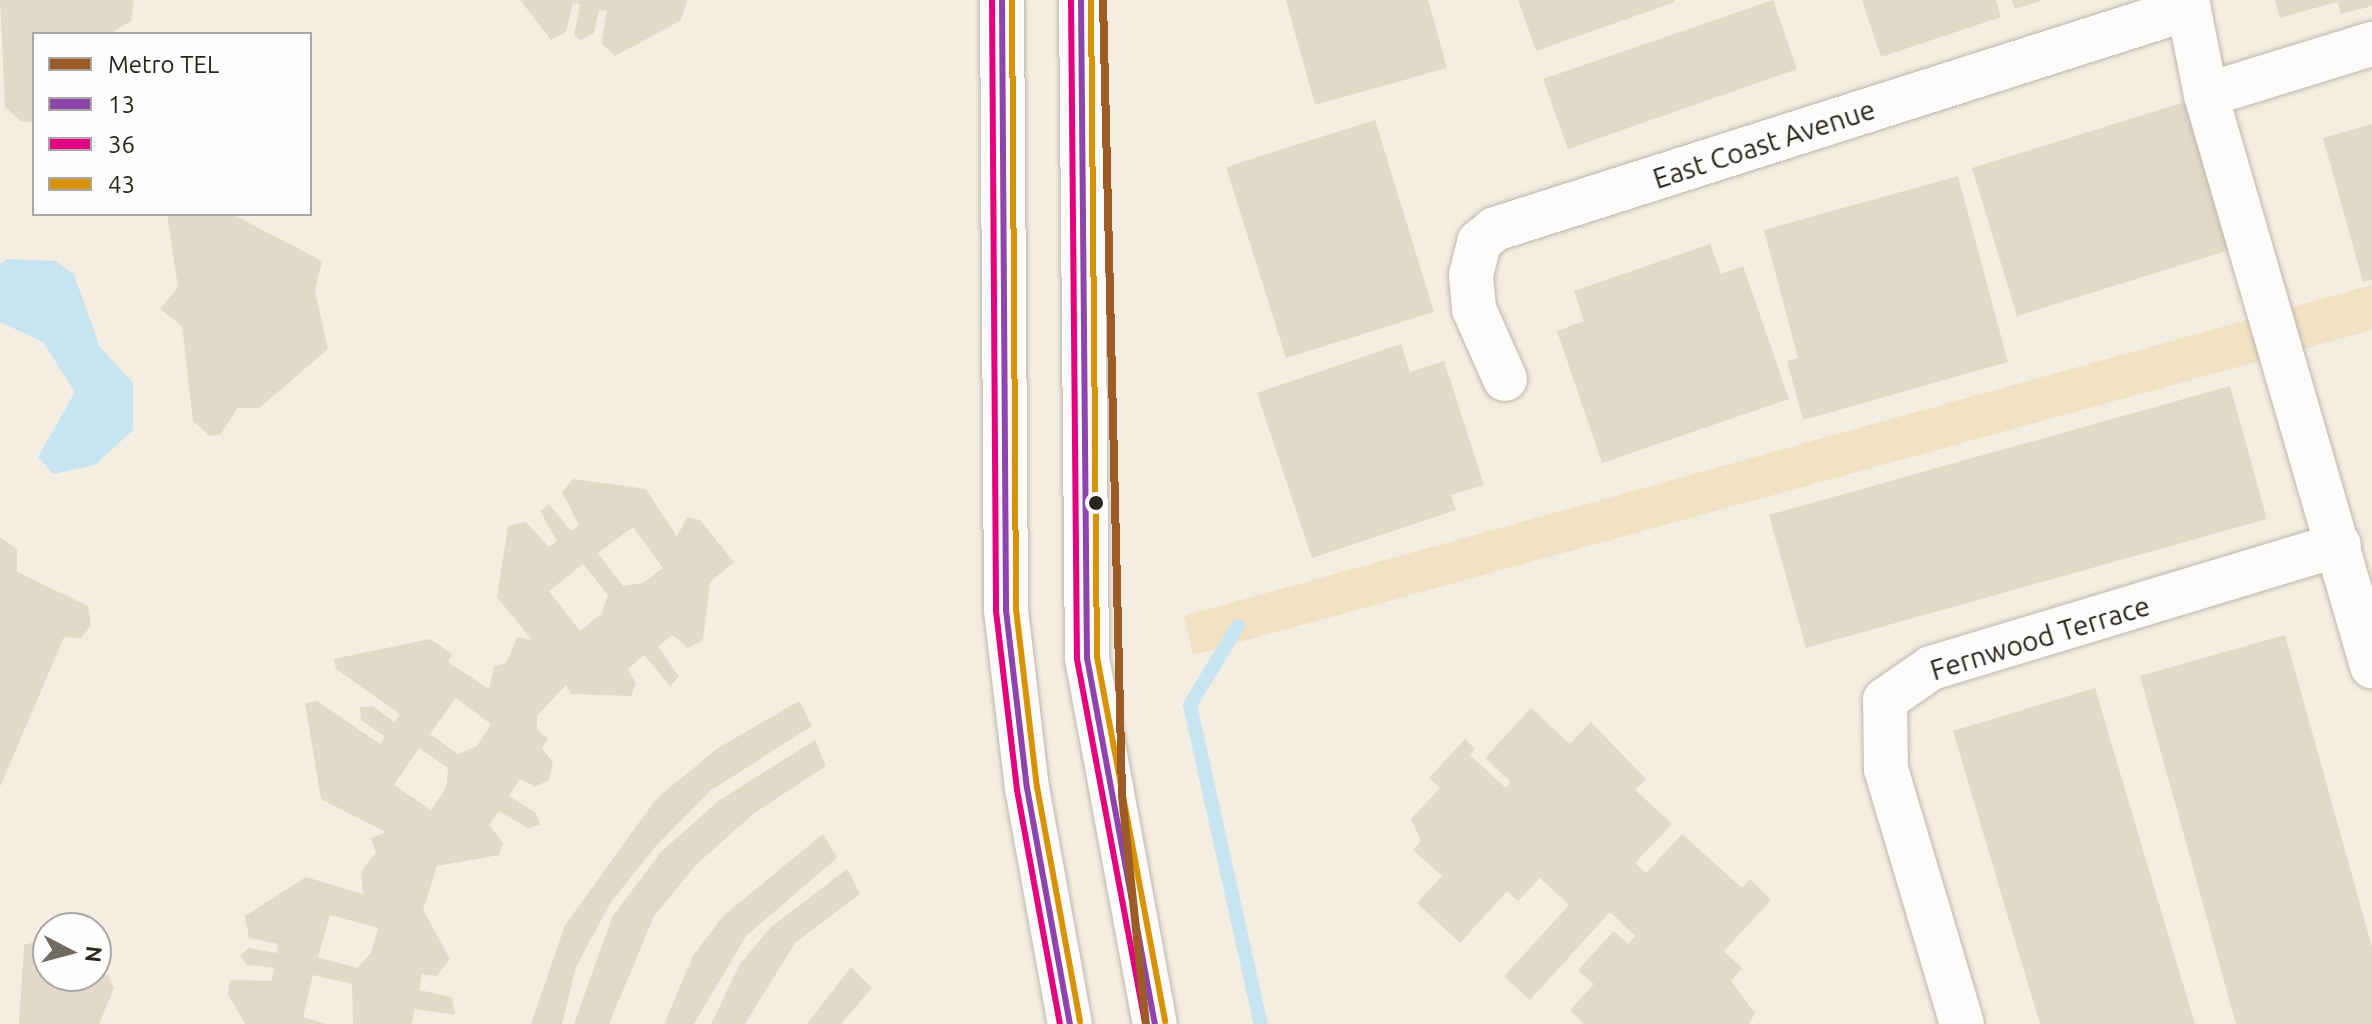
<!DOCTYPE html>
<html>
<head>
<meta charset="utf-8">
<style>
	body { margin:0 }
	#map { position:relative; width:2372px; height:1024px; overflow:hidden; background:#f4ede1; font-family:Ubuntu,sans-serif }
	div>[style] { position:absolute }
	.green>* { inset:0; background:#f2e2c4 }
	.water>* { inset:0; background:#c7e4f1 }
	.stream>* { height:14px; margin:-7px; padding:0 7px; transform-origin:7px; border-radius:7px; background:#c7e4f1 }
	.building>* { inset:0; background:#e2d9c6 }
	.roads { filter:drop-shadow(0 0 2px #bbb6ac) drop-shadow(0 0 2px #bbb6ac) }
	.street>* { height:44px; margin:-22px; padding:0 22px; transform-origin:22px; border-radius:22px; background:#fdfcfa }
	.primary>* { height:44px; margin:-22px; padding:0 22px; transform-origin:22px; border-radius:22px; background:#fdfcfa }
	.bus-1>* { height:6px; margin:-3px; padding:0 3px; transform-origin:3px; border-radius:3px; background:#8e44ad }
	.bus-2>* { height:6px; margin:-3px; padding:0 3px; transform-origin:3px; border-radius:3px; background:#e5007d }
	.bus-3>* { height:6px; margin:-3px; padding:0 3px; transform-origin:3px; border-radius:3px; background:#d89304 }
	.metro-1>* { height:8px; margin:-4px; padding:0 4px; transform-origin:4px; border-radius:4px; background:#9d5b25 }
	.dots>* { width:22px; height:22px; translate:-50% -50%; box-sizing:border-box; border:4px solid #fefefe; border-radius:50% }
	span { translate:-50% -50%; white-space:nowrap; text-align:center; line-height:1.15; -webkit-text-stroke:8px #fefefe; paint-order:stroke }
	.street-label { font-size:28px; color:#2a251d }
	.legend { position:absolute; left:32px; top:32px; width:280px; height:184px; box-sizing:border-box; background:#fefefe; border:2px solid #a9a7a4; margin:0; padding:10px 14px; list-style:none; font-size:24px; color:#2a251d }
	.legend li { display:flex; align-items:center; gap:16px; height:40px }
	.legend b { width:40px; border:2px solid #a9a7a4 }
	.north { position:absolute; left:32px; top:912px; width:80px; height:80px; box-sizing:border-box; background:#fefefe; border:2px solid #a9a7a4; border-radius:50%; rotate:96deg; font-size:22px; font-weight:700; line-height:32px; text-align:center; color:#2a251d }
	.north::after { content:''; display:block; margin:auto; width:28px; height:36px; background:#716b62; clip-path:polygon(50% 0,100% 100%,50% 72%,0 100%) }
</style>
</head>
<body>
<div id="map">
	<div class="green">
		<i style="clip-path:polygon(2372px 285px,2372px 330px,1193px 655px,1184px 616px)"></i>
	</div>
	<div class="water">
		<i style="clip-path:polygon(7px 259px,56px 261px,74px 275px,100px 347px,133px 383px,133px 430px,95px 465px,53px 474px,38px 457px,75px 392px,43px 342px,0 322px,0 264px)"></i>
	</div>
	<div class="stream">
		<i style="left:1238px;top:626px;width:92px;rotate:121.3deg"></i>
		<i style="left:1190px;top:705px;width:327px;rotate:77.5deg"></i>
	</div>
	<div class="building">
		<i style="clip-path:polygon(0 0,134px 0,131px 21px,110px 34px,34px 34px,34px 122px,22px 122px,5px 107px)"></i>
		<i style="clip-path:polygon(520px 0,688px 0,680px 21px,615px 56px,601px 43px,607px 11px,599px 10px,594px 33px,581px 40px,574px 35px,580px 4px,573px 3px,566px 32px,551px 40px)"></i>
		<i style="clip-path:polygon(1286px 0,1428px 0,1447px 68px,1315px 105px)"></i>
		<i style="clip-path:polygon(1518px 0,1674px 0,1675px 2px,1536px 51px)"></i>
		<i style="clip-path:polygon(1773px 0,1797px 69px,1568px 149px,1543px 79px)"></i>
		<i style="clip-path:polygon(1862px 0,1996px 0,2001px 17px,1881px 57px)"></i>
		<i style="clip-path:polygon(2012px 0,2040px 0,2040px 1px,2015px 9px)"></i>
		<i style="clip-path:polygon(2275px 0,2372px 0,2372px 6px,2341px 14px,2337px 2px,2280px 18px)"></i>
		<i style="clip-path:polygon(2188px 101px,2233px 249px,2017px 316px,1972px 168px)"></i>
		<i style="clip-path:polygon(1375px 120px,1434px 312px,1286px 358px,1226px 167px)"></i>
		<i style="clip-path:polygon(2372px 124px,2372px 280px,2363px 282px,2323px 138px)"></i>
		<i style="clip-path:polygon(1958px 176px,2008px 362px,1803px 420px,1787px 361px,1798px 358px,1764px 230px)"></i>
		<i style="clip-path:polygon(167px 214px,236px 216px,322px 261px,315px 291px,328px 349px,259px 408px,237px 408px,221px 434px,210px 436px,193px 421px,182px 326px,160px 309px,178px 287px)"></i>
		<i style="clip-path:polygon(1710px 244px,1721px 274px,1743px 266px,1789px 399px,1602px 463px,1557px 331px,1584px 321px,1574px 291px)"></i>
		<i style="clip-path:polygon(1401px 344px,1410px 372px,1444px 361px,1484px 485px,1451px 495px,1456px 510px,1312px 558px,1257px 393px)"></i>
		<i style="clip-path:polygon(2230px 386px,2267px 519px,1806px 648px,1769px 515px)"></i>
		<i style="clip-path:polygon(evenodd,573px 479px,646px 489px,677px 537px,687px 517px,700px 520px,734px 562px,710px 582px,703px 640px,688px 648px,673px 635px,658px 646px,679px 677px,670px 686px,644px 655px,628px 669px,636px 683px,631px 696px,571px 694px,566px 685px,537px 716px,537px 730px,548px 738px,542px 749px,553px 762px,549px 780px,535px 787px,520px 779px,509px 796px,536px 813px,540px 825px,528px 828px,499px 811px,489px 825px,503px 843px,499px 855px,437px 866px,423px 910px,450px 959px,437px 976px,422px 974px,419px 990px,452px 997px,455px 1015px,415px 1009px,412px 1024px,353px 1024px,352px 984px,313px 975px,303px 1017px,326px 1024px,245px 1024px,228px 994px,230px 980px,272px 981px,274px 968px,247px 965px,240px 955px,249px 948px,277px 953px,278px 944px,249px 938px,245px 916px,306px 877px,363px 894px,361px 871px,376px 853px,371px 838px,386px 832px,321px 799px,305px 703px,317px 701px,380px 744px,385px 737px,361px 720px,360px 707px,373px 706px,394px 722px,400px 714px,336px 669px,334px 659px,430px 639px,452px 654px,448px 662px,489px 689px,494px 666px,506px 663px,517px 637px,532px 640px,497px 597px,508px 526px,526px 522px,549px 547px,557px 541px,540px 511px,549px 504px,571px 531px,579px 525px,562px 492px,573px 479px,633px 527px,663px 568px,643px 583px,623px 586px,598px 553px,633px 527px,573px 479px,583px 564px,608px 595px,601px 614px,580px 631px,549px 591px,583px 564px,573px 479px,456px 698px,491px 724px,477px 746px,458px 754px,430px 734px,456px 698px,573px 479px,419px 748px,448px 768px,446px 788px,431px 810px,394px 785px,419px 748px,573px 479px,330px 915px,378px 928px,371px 953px,357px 968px,318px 957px,330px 915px)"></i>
		<i style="clip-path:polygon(0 537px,17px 549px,17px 572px,88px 606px,91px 626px,80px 639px,64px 637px,0 787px)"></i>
		<i style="clip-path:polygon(2285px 635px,2372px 947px,2372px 1024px,2236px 1024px,2140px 676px)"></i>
		<i style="clip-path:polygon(2095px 688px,2159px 904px,2195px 1024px,2040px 1024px,2017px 947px,1953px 731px)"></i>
		<i style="clip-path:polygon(799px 701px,812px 726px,710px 791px,655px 847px,611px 902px,576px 967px,562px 1024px,531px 1024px,565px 925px,657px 798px,718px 748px)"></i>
		<i style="clip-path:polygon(1531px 708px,1570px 744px,1591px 722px,1646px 779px,1635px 790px,1672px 824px,1635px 863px,1646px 873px,1682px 834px,1742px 888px,1750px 879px,1771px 900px,1724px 951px,1742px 968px,1731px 981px,1755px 1013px,1749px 1024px,1584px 1024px,1570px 1010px,1594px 984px,1578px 970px,1614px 931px,1628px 944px,1635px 936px,1610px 912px,1530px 1000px,1504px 976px,1569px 905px,1540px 878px,1518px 901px,1507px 891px,1460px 943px,1417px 903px,1442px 876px,1413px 850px,1421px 841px,1411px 819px,1440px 788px,1429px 778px,1465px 739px,1475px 749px,1470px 755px,1506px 788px,1511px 782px,1485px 758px)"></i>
		<i style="clip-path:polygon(815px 740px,826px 766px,753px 814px,696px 865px,654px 916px,609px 1024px,574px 1024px,612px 917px,661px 852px,717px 802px)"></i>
		<i style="clip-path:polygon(823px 834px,837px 858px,746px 936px,694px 1024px,664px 1024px,693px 956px,723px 916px)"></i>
		<i style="clip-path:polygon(847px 869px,860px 894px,795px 943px,745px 1024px,711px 1024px,740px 964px,771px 927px)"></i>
		<i style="clip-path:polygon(39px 941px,48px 943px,48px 976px,108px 975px,114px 988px,99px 1024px,19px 1024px,24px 945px)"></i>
		<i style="clip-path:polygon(851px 967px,872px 988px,841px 1024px,807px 1024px)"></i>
	</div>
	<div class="roads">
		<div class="street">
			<i style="left:2187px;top:0;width:97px;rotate:78.7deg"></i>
			<i style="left:2206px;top:95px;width:595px;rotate:73.79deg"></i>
			<i style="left:2206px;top:95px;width:174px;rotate:-17.1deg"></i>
			<i style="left:1505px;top:379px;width:77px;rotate:-113.9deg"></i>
			<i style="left:1474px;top:309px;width:34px;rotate:-95deg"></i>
			<i style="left:1471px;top:275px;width:34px;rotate:-76deg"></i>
			<i style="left:1479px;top:242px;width:21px;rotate:-39deg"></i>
			<i style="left:1495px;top:229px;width:728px;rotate:-17.66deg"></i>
			<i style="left:1962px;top:1024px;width:266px;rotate:-106.6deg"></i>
			<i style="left:1886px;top:769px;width:69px;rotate:-90.8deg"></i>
			<i style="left:1885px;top:700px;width:56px;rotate:-34.8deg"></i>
			<i style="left:1931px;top:668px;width:426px;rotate:-16.8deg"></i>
		</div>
		<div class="primary">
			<i style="left:1002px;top:0;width:610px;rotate:89.62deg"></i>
			<i style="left:1006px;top:610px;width:179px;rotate:83.3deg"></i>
			<i style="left:1027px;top:788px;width:240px;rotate:79.7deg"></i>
			<i style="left:1081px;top:0;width:658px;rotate:89.48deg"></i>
			<i style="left:1087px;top:658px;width:372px;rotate:79.5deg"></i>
		</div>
	</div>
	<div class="bus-1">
		<i style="left:1002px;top:0;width:610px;rotate:89.62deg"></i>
		<i style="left:1006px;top:610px;width:179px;rotate:83.3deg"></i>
		<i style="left:1027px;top:788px;width:240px;rotate:79.7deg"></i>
		<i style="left:1081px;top:0;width:658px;rotate:89.48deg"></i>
		<i style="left:1087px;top:658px;width:372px;rotate:79.5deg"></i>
	</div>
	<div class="bus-2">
		<i style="left:992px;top:0;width:611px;rotate:89.62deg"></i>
		<i style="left:996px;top:611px;width:180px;rotate:83.3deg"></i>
		<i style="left:1017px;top:790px;width:238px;rotate:79.6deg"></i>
		<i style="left:1071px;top:0;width:659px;rotate:89.48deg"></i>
		<i style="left:1077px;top:659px;width:371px;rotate:79.4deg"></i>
	</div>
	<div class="bus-3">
		<i style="left:1012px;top:0;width:609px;rotate:89.62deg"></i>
		<i style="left:1016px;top:609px;width:179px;rotate:83.3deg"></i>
		<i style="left:1037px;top:787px;width:239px;rotate:79.6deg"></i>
		<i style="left:1091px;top:0;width:657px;rotate:89.48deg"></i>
		<i style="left:1097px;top:657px;width:371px;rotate:79.4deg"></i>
	</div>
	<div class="metro-1">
		<i style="left:1103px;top:0;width:796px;rotate:88.63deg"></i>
		<i style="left:1122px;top:796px;width:229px;rotate:84deg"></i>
	</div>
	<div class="dots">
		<i style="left:1096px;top:503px;background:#2a251d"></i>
	</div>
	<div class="street-label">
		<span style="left:1764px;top:144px;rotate:-18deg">East Coast Avenue</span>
		<span style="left:2040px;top:638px;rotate:-17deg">Fernwood Terrace</span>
	</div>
	<ul class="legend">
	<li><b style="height:10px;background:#9d5b25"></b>Metro TEL</li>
	<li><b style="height:10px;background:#8e44ad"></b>13</li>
	<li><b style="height:10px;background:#e5007d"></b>36</li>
	<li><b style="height:10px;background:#d89304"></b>43</li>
	</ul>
	<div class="north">N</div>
</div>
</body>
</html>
